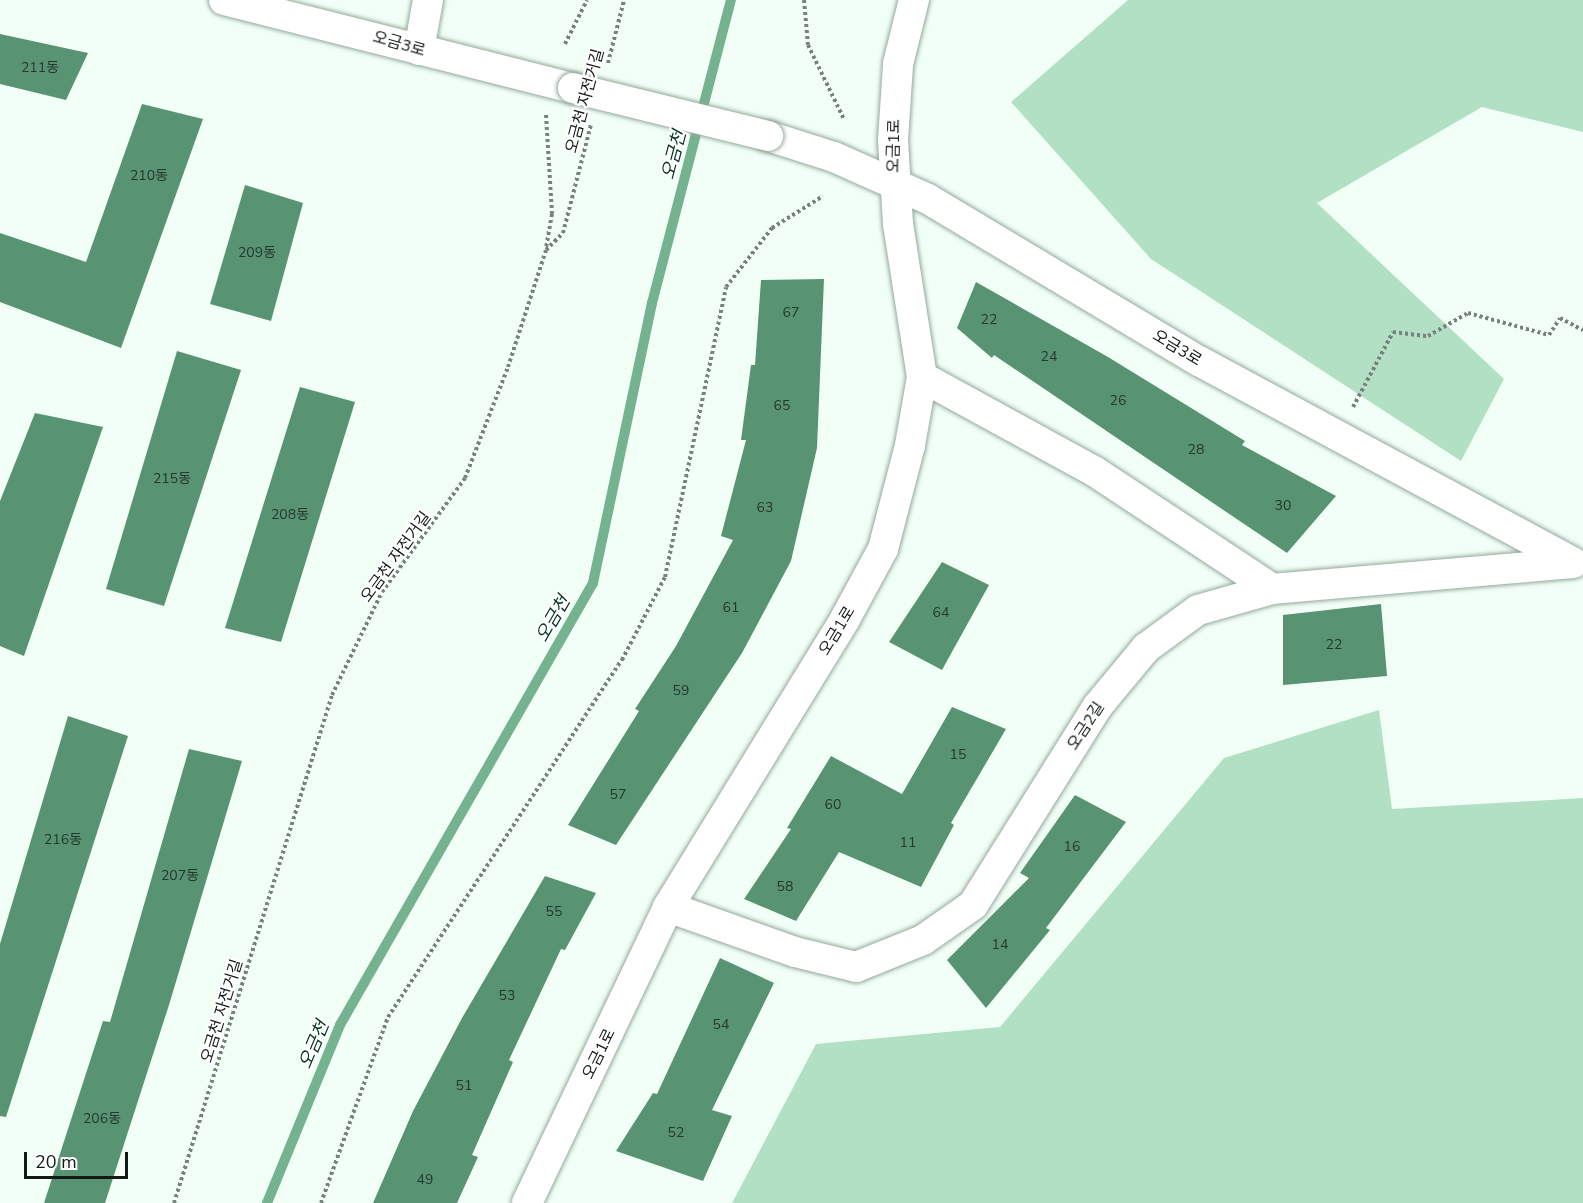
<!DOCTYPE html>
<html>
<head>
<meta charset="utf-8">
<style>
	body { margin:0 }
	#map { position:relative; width:1583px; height:1203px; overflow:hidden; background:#f2fff7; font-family:"Nunito Sans","Noto Sans KR",sans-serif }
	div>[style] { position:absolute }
	.green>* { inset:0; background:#b1e0c4 }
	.stream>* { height:10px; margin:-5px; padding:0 5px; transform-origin:5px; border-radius:5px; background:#75b290 }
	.building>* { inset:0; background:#589473 }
	.path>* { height:4px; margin-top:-2px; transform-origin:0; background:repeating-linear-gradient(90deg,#78827c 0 3px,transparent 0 6px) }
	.roads { filter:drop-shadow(0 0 2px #94a99c) drop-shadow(0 0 2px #94a99c) }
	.minor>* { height:30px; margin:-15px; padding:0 15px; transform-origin:15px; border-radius:15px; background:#fff }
	.bridges { filter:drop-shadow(0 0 2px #94a99c) drop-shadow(0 0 2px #94a99c) }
	.minor-bridge>* { height:30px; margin:-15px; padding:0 15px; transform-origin:15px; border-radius:15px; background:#fff }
	span { translate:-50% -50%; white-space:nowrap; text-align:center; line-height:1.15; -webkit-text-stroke:4.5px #fff; paint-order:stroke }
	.number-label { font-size:14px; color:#24382d }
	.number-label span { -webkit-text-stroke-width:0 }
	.street-label { font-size:16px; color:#131a16 }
	.water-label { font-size:18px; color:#00341e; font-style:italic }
	.scale { position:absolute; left:24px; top:1152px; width:104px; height:27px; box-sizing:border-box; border:3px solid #131a16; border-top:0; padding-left:8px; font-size:18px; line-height:21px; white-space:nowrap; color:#131a16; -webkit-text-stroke:4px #fff; paint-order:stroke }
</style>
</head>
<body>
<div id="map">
	<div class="green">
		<i style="clip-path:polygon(1128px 0,1583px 0,1583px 132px,1482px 107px,1317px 203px,1504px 379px,1461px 461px,1151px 259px,1011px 102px)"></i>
		<i style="clip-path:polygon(1379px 710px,1392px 809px,1583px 798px,1583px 1203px,732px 1203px,816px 1044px,1000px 1027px,1224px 758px)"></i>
	</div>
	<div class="stream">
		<i style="left:267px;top:1203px;width:192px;rotate:-67.7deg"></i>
		<i style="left:340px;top:1025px;width:509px;rotate:-60.21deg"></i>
		<i style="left:593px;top:583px;width:286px;rotate:-78.1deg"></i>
		<i style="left:652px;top:303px;width:313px;rotate:-75.4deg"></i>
	</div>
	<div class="building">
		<i style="clip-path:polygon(0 34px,88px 53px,66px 100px,0 84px)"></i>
		<i style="clip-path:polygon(142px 104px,203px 119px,121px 348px,0 302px,0 233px,86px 262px)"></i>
		<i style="clip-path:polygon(245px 185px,303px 203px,271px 321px,210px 304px)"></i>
		<i style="clip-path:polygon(824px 279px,817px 448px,791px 561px,742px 653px,616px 845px,568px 825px,639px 711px,635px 709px,676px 646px,733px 540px,721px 536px,746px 440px,741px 440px,751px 365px,755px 365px,761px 280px)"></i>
		<i style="clip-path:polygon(976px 282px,1108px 357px,1245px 441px,1242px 445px,1336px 496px,1287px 553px,994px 355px,992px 358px,957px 328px)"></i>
		<i style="clip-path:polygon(177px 351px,241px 370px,164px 606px,106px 589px)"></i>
		<i style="clip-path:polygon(300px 387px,355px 402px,281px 642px,225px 628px)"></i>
		<i style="clip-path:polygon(35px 413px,103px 427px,24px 656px,0 646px,0 501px)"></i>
		<i style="clip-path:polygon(942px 562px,989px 585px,942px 670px,889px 642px)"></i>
		<i style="clip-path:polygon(1381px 604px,1387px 676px,1283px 685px,1283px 615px)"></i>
		<i style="clip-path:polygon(952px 707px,1006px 729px,951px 823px,954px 825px,921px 887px,839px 852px,796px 921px,744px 899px,791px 829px,787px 828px,831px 756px,902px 794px)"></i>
		<i style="clip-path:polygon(68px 716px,128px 736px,6px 1117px,0 1116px,0 944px)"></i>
		<i style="clip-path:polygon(189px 749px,242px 761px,169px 1005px,105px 1203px,44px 1203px,103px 1021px,110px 1022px)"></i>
		<i style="clip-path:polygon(1075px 795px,1126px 822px,1046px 928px,1050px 930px,986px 1008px,947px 960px,1029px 878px,1020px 873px)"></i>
		<i style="clip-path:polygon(545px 876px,596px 893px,565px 950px,561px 949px,509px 1060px,513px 1062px,472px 1155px,478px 1157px,457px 1203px,373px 1203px,413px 1111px,462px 1018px)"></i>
		<i style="clip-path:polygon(720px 958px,774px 983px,712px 1110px,732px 1116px,703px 1181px,616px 1151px,653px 1093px,657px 1094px)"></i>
	</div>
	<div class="path">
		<i style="left:804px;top:0;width:45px;rotate:84.9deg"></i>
		<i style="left:808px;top:45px;width:82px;rotate:64.1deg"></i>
		<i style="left:565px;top:44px;width:49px;rotate:-63.4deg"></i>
		<i style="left:608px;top:63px;width:65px;rotate:-75.7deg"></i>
		<i style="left:546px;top:115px;width:99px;rotate:86.5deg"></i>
		<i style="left:552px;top:214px;width:36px;rotate:100deg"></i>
		<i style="left:1353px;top:407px;width:85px;rotate:-61.9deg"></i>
		<i style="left:1393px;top:332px;width:35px;rotate:7deg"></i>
		<i style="left:1428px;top:336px;width:46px;rotate:-29.9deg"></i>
		<i style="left:1468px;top:313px;width:84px;rotate:15.2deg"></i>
		<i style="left:1549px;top:335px;width:20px;rotate:-57deg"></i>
		<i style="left:1560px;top:318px;width:26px;rotate:28deg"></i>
		<i style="left:174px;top:1203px;width:532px;rotate:-72.72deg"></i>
		<i style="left:332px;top:695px;width:114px;rotate:-64.1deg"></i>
		<i style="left:382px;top:592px;width:141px;rotate:-53.9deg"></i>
		<i style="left:465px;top:478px;width:119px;rotate:-68.8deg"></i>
		<i style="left:508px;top:367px;width:123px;rotate:-72deg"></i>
		<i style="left:546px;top:250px;width:24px;rotate:-45deg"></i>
		<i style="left:563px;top:233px;width:112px;rotate:-75.5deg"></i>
		<i style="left:321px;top:1203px;width:198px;rotate:-70.2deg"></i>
		<i style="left:388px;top:1017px;width:427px;rotate:-56.8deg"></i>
		<i style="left:622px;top:660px;width:93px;rotate:-62.6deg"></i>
		<i style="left:665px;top:577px;width:296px;rotate:-78.1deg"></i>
		<i style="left:726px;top:287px;width:75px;rotate:-52.1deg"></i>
		<i style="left:772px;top:228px;width:60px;rotate:-32.1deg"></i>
	</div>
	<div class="roads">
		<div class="minor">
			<i style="left:224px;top:0;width:360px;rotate:14.2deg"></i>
			<i style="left:419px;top:50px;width:51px;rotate:-79.8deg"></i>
			<i style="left:768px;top:136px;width:69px;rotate:17.7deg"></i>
			<i style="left:834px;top:157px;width:103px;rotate:24.1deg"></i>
			<i style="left:928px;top:199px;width:316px;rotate:30.9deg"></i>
			<i style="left:1199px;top:361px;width:424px;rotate:28.3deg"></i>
			<i style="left:922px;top:377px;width:196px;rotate:28.7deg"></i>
			<i style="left:1094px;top:471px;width:214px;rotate:33.5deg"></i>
			<i style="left:668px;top:907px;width:135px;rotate:19.5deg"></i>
			<i style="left:795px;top:952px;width:63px;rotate:13.8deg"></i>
			<i style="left:856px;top:967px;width:72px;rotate:-21.9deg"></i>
			<i style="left:923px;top:940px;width:61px;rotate:-35deg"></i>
			<i style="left:973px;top:905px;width:234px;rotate:-57.9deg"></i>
			<i style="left:1097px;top:707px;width:77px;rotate:-50.3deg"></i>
			<i style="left:1146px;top:648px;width:64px;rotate:-36.2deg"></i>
			<i style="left:1198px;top:610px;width:77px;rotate:-15.8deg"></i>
			<i style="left:1272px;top:589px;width:302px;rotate:-4.9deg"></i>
			<i style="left:527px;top:1203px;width:328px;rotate:-64.5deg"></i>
			<i style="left:668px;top:907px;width:338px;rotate:-58.4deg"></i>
			<i style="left:845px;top:619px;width:80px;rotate:-61.5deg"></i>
			<i style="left:883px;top:549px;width:107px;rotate:-75.4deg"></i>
			<i style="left:910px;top:445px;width:69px;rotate:-80deg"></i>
			<i style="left:922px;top:377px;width:155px;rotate:-98.9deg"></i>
			<i style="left:898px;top:224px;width:84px;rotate:-93.4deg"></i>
			<i style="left:893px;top:140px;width:76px;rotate:-86.2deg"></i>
			<i style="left:898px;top:64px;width:66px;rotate:-76deg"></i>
		</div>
	</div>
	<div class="bridges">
		<div class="minor-bridge">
			<i style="left:573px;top:88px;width:201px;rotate:13.8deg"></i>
		</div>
	</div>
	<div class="number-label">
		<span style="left:40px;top:68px">211동</span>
		<span style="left:149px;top:176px">210동</span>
		<span style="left:257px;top:253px">209동</span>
		<span style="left:791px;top:313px">67</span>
		<span style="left:989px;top:320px">22</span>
		<span style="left:1049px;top:357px">24</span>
		<span style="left:1118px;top:401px">26</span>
		<span style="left:782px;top:406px">65</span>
		<span style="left:1196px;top:450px">28</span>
		<span style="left:172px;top:479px">215동</span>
		<span style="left:1283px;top:506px">30</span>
		<span style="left:765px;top:508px">63</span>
		<span style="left:290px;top:515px">208동</span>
		<span style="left:731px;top:608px">61</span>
		<span style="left:941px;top:613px">64</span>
		<span style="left:1334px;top:645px">22</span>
		<span style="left:681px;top:691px">59</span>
		<span style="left:958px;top:755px">15</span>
		<span style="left:618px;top:795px">57</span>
		<span style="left:833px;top:805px">60</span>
		<span style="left:63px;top:840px">216동</span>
		<span style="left:908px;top:843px">11</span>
		<span style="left:1072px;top:847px">16</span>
		<span style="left:180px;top:876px">207동</span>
		<span style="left:785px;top:887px">58</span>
		<span style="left:554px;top:912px">55</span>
		<span style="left:1000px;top:945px">14</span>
		<span style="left:507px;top:996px">53</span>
		<span style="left:721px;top:1025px">54</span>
		<span style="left:464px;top:1086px">51</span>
		<span style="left:102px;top:1119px">206동</span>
		<span style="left:676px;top:1133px">52</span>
		<span style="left:425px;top:1180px">49</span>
	</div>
	<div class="street-label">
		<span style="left:399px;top:44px;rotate:16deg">오금3로</span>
		<span style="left:585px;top:101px;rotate:-75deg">오금천 자전거길</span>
		<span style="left:894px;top:146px;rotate:-89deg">오금1로</span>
		<span style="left:1177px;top:348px;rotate:31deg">오금3로</span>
		<span style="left:396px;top:557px;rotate:-54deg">오금천 자전거길</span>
		<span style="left:837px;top:631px;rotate:-59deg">오금1로</span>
		<span style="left:1086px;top:726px;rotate:-57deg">오금2길</span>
		<span style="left:222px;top:1011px;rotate:-73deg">오금천 자전거길</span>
		<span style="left:599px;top:1054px;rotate:-64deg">오금1로</span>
	</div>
	<div class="water-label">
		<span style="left:674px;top:155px;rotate:-75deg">오금천</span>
		<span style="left:553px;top:619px;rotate:-60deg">오금천</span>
		<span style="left:314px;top:1045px;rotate:-67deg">오금천</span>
	</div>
	<div class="scale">20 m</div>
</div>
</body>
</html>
